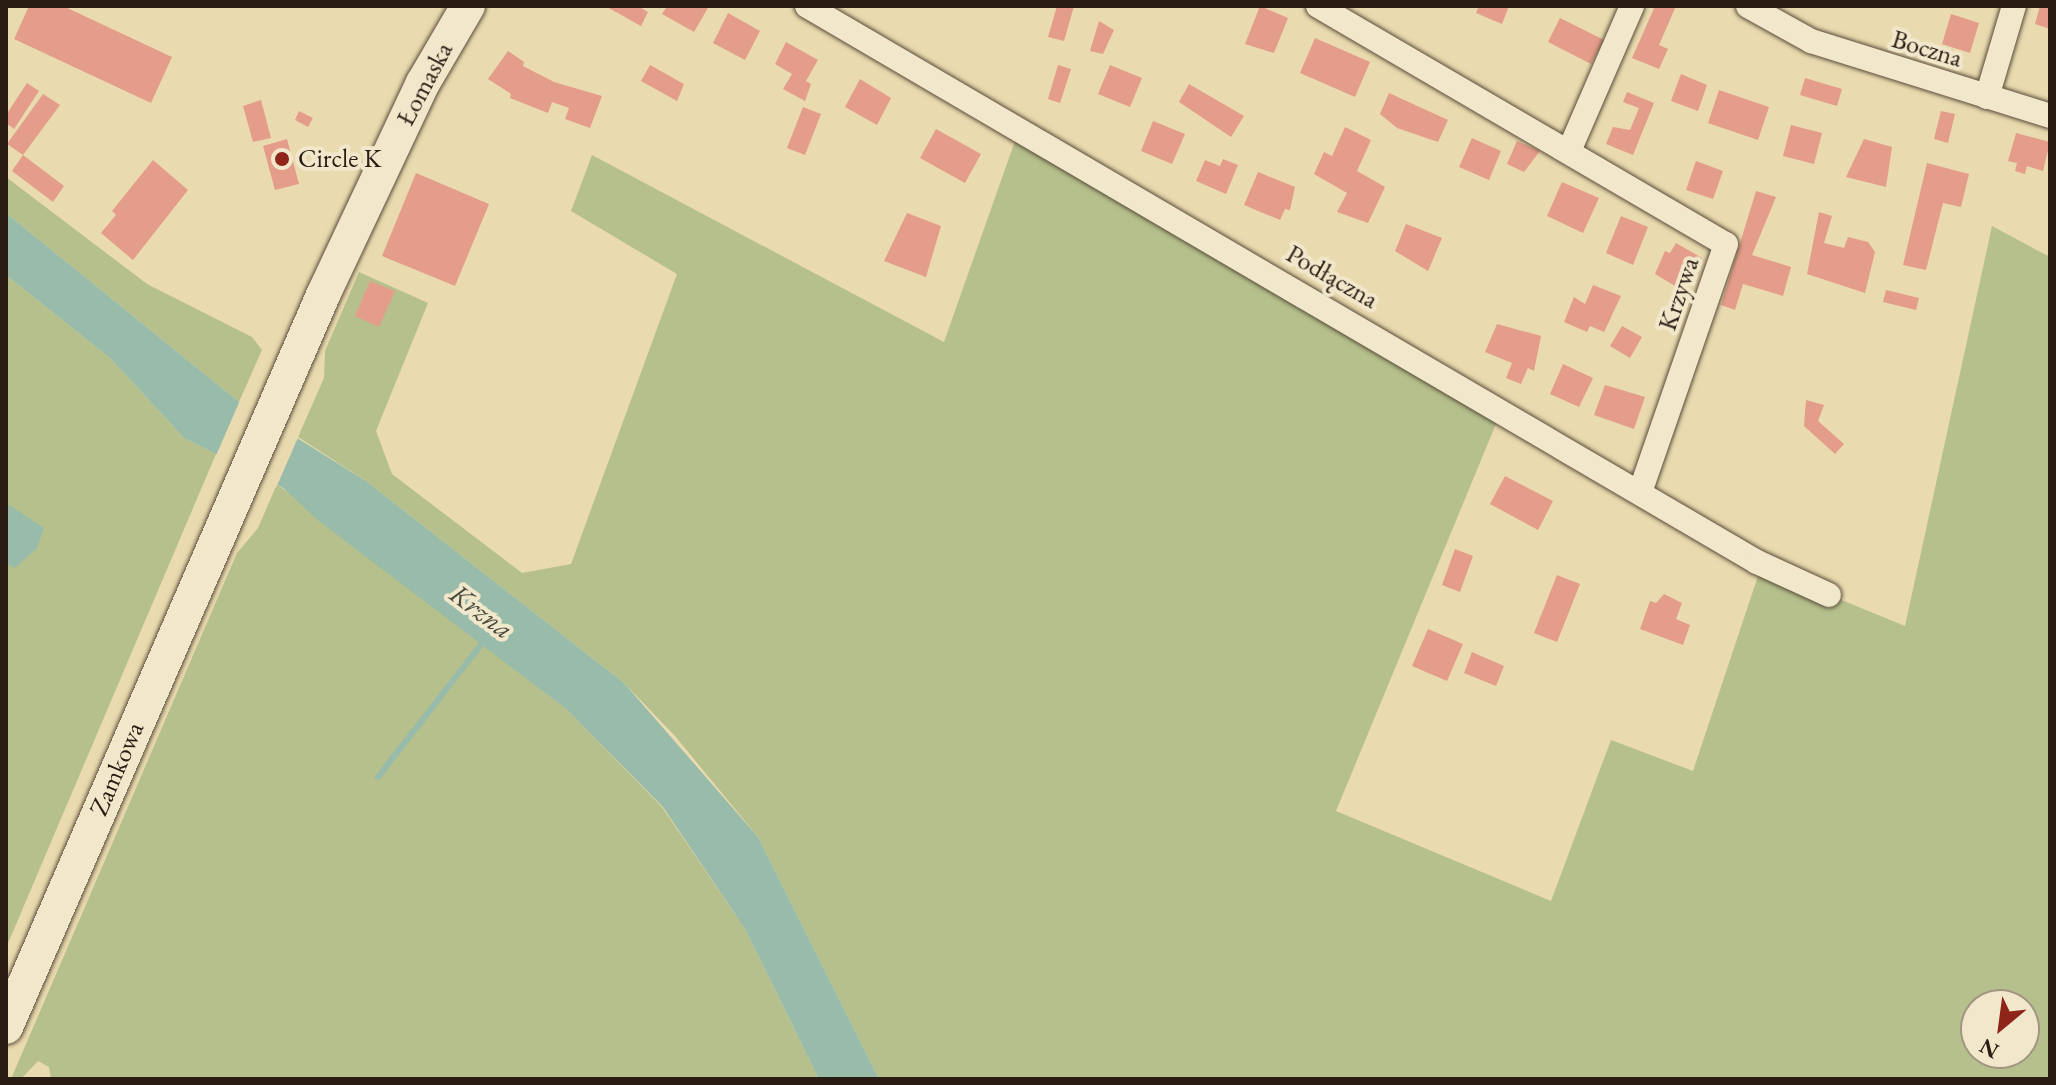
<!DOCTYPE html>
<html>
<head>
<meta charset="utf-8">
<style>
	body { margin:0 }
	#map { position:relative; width:2056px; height:1085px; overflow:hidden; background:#eadaaf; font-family:"EB Garamond",serif }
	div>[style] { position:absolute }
	.green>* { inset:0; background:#b5c08c }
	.water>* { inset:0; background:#98bbaa }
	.pier>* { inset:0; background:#eadaaf }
	.stream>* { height:6px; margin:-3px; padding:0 3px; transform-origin:3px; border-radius:3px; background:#98bbaa }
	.building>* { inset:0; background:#e49d8a }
	.roads { filter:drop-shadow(0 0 2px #594c3a) drop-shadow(0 0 2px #594c3a) }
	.street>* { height:24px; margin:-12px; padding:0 12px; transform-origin:12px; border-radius:12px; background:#f1e7cb }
	.secondary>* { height:34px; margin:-17px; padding:0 17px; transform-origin:17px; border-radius:17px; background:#f1e7cb }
	.dots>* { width:22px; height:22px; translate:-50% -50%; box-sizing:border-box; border:4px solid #f1e7cb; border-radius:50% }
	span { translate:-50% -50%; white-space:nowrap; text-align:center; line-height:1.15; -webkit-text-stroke:8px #f1e7cb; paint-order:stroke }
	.street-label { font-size:26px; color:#291d13 }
	.poi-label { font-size:26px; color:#291d13 }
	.left { translate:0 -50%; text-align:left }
	.water-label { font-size:28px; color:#4a4c40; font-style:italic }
	.frame { position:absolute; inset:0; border:8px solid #291d13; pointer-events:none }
	.north { position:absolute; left:1960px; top:989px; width:80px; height:80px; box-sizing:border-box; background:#f1e7cb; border:2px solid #a19681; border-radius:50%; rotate:209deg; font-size:22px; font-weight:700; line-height:32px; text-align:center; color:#291d13 }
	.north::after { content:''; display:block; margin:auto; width:28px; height:36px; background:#8f2418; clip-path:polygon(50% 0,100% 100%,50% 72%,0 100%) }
</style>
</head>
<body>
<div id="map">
	<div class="green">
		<i style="clip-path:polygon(evenodd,1015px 141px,1498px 419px,1336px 811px,1551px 901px,1611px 740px,1693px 771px,1761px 567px,1905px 626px,1992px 226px,2050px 257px,2050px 1079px,879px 1079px,758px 837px,675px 736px,624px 683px,366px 481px,298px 437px,324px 378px,325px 351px,359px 272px,428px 303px,376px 431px,392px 474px,522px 573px,571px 564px,677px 274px,571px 211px,592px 155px,944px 342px,1015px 141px,1976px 1005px,2024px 1005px,2024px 1053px,1976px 1053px,1976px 1005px)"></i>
		<i style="clip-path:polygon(6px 177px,147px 284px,252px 337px,262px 350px,239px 402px,6px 213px)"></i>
		<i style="clip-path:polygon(6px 275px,111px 359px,184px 438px,216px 454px,6px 948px)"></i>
		<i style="clip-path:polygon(277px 484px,565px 708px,662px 807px,745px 929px,819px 1079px,51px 1079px,49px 1067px,38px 1061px,21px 1079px,11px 1079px,237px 553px,258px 528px)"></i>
	</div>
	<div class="water">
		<i style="clip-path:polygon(6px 213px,239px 402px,366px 481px,624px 683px,758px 837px,879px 1079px,819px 1079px,745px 929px,663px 807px,565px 708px,319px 521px,282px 487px,184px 438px,111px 359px,6px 275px)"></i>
		<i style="clip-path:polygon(6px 503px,44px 528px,37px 548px,15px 568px,6px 563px)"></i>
	</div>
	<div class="pier">
		<i style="clip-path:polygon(241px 398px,300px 433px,276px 488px,215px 458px)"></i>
	</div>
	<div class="stream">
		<i style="left:378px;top:777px;width:172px;rotate:-52.1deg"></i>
	</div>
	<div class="building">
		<i style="clip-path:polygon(29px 6px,63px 6px,172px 57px,151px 103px,14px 39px)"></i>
		<i style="clip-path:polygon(605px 6px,638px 6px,648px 12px,641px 26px)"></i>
		<i style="clip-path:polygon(667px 6px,709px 6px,694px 32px,662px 14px)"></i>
		<i style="clip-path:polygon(1057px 6px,1074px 6px,1064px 41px,1048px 37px)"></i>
		<i style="clip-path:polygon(1260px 6px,1288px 18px,1274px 53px,1245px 44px)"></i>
		<i style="clip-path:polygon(1479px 6px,1509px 6px,1502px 24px,1476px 13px)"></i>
		<i style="clip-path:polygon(1655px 6px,1676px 6px,1659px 45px,1668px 49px,1659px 69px,1632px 58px)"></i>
		<i style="clip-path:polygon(2040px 6px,2050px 6px,2050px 29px,2035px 24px)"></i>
		<i style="clip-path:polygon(728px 13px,760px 31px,745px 60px,713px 43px)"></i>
		<i style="clip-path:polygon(1951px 14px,1979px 23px,1970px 53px,1942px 44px)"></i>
		<i style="clip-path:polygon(1560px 18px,1604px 40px,1591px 64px,1548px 42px)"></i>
		<i style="clip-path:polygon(1099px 21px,1114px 30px,1103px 54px,1090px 51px)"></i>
		<i style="clip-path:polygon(1315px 38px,1370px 62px,1355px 97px,1300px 73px)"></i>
		<i style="clip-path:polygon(786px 42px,818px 60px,806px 81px,811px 84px,805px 101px,783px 89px,792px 74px,775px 64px)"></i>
		<i style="clip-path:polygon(508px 51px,524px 62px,523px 66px,554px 82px,602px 96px,590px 128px,565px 119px,569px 108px,552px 102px,548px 113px,510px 98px,511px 94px,488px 79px)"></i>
		<i style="clip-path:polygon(650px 65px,684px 84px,677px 101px,641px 81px)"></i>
		<i style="clip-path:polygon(1058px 65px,1071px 69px,1060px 103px,1048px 99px)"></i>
		<i style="clip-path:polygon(1110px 65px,1142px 78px,1130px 107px,1098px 94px)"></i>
		<i style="clip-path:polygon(1681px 74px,1707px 85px,1698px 111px,1671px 101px)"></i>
		<i style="clip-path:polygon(1805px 78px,1842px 89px,1837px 106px,1800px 95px)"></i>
		<i style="clip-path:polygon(860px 79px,891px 98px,877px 125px,845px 107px)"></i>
		<i style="clip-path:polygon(27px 83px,39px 91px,14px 129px,6px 123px,6px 115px)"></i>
		<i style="clip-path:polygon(1189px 84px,1244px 116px,1231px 137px,1179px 102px)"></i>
		<i style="clip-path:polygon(1719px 90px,1769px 107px,1758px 140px,1708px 123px)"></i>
		<i style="clip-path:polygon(1627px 92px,1654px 103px,1633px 155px,1606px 144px,1613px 127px,1630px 130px,1639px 108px,1623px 102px)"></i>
		<i style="clip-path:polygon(1389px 93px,1448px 120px,1438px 142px,1397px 128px,1380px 114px)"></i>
		<i style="clip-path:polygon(43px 94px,60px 105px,23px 155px,7px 144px)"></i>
		<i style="clip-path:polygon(261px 100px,271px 138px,253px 142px,243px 106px)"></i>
		<i style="clip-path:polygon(803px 107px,821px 114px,805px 155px,787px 148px)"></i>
		<i style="clip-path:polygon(299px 111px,313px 118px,308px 127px,295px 120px)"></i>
		<i style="clip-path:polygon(1941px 111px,1955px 114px,1948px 143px,1934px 139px)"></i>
		<i style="clip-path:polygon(1153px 121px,1185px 134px,1172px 164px,1141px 151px)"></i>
		<i style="clip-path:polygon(1791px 125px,1822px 133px,1814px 164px,1783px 156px)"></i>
		<i style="clip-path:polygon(1345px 127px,1371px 140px,1357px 171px,1385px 187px,1368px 223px,1337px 212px,1347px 193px,1314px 174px,1324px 152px,1332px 156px)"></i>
		<i style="clip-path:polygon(936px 129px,981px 154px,965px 183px,920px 158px)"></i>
		<i style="clip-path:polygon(2016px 133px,2050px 142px,2043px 171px,2027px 166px,2025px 174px,2015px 171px,2017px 163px,2008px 161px)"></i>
		<i style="clip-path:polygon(1472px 138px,1501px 151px,1489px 180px,1459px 167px)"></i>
		<i style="clip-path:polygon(287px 139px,299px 184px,275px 190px,263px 146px)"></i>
		<i style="clip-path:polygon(1864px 139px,1892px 147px,1886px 187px,1846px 177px)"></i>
		<i style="clip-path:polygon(1517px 141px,1540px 151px,1524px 172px,1507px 164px)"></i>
		<i style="clip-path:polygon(23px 155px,64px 186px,53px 202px,12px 171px)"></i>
		<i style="clip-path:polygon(1223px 159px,1238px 165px,1226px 194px,1196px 181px,1205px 160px,1220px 166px)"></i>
		<i style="clip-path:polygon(153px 160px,188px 190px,133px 260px,101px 233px,116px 215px,112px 211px)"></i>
		<i style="clip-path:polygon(1696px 161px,1723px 171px,1713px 199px,1686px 190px)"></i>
		<i style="clip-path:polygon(1927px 163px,1969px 174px,1961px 207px,1943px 203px,1926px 270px,1903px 265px)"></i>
		<i style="clip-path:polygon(1258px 172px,1295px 187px,1290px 210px,1285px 209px,1280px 220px,1244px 205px)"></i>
		<i style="clip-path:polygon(416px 173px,489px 204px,455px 286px,382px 256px)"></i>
		<i style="clip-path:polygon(1562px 182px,1599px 198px,1583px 233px,1547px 216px)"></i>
		<i style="clip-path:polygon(1756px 191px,1776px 197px,1752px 255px,1791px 267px,1783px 296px,1743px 284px,1735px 310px,1721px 305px)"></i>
		<i style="clip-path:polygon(1819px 212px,1832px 216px,1824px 243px,1844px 248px,1848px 237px,1868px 242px,1875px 252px,1865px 293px,1807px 274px)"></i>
		<i style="clip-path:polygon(907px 213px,941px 226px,926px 277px,884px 261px)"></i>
		<i style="clip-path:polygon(1621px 216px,1648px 227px,1633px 265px,1606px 253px)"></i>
		<i style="clip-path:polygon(1406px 224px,1442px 238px,1428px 271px,1395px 251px)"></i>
		<i style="clip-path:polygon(1676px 243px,1702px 258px,1682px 290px,1655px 274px,1665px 251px,1670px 253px)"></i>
		<i style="clip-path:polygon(370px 281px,395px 291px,379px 327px,355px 316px)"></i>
		<i style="clip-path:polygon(1593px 285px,1621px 296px,1604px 332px,1590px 326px,1587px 332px,1564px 322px,1574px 297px,1585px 304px)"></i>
		<i style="clip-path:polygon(1886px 290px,1919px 298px,1916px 310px,1883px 302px)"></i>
		<i style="clip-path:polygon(1497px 324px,1541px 336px,1534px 371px,1528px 368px,1521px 384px,1506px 378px,1512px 363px,1485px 352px)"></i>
		<i style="clip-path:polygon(1622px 326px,1642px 337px,1630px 358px,1610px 346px)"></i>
		<i style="clip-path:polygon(1563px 364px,1593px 378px,1579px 407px,1550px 394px)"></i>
		<i style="clip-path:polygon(1605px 385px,1645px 397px,1634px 429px,1594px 415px)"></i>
		<i style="clip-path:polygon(1806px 400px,1824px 405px,1818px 421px,1844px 444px,1835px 454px,1804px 426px)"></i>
		<i style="clip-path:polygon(1505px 476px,1553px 501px,1538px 530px,1490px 504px)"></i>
		<i style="clip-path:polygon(1455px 549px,1473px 556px,1460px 592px,1442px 585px)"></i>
		<i style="clip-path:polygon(1557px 575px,1580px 584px,1557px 642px,1534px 633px)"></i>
		<i style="clip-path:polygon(1664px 594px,1682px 603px,1676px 619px,1690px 625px,1683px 645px,1640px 629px,1650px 601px,1656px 603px)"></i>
		<i style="clip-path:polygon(1428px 629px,1463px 644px,1447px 681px,1412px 666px)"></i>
		<i style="clip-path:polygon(1472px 652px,1504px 666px,1496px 686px,1464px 673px)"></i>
	</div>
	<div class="roads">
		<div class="street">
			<i style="left:807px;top:6px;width:1101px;rotate:30.34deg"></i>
			<i style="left:1757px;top:562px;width:79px;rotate:24.6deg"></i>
			<i style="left:1318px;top:6px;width:472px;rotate:30.3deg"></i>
			<i style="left:1726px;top:244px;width:259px;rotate:109.1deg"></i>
			<i style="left:1748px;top:6px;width:72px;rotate:29.1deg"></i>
			<i style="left:1811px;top:41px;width:250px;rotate:17.4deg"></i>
			<i style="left:1987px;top:97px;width:95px;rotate:-73.5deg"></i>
			<i style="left:1569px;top:151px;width:158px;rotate:-66.5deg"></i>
		</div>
		<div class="secondary">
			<i style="left:6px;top:1027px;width:800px;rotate:-66.58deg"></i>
			<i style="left:324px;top:293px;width:232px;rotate:-64.8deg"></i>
			<i style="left:423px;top:83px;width:89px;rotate:-59.7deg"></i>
		</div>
	</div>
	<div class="dots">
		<i style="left:282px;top:159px;background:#8f2418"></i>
	</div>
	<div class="street-label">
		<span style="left:1927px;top:49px;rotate:17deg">Boczna</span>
		<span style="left:425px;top:84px;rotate:-62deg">Łomaska</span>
		<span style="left:1332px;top:277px;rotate:30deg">Podłączna</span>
		<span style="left:1679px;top:294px;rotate:-71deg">Krzywa</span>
		<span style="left:117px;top:769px;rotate:-67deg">Zamkowa</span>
	</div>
	<div class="poi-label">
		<span class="left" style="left:298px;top:159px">Circle K</span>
	</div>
	<div class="water-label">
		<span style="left:482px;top:611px;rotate:37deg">Krzna</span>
	</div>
	<div class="frame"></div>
	<div class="north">N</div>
</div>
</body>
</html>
